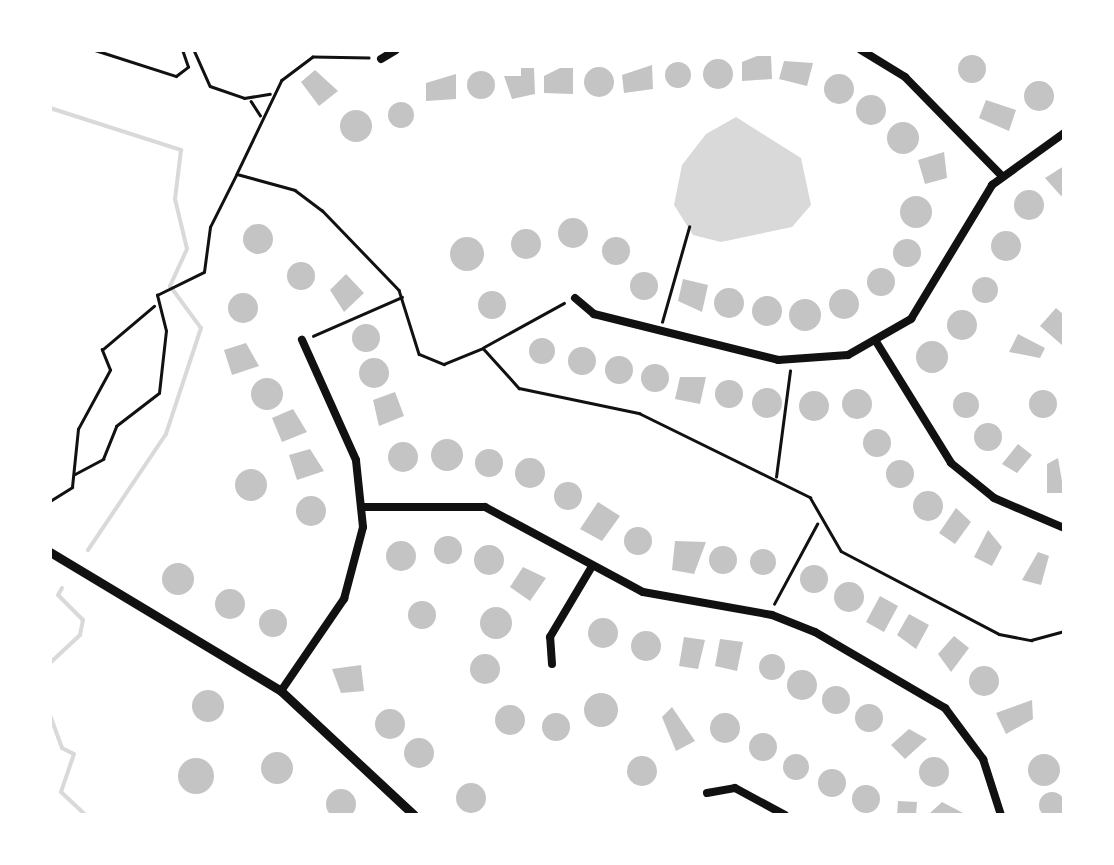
<!DOCTYPE html>
<html>
<head>
<meta charset="utf-8">
<style>
	body { margin:0 }
	#map { position:relative; width:1114px; height:865px; overflow:hidden; background:#fff; font-family:Manrope,sans-serif }
	div>[style] { position:absolute }
	.water>* { inset:0; background:#d9d9d9 }
	.stream>* { height:4px; margin:-2px; padding:0 2px; transform-origin:2px; border-radius:2px; background:#d9d9d9 }
	.building>* { inset:0; background:#c4c4c4 }
	.round { border-radius:50% }
	.path>* { height:2.5px; margin:-1.25px; padding:0 1.25px; transform-origin:1.25px; border-radius:1.25px; background:#111 }
	.minor>* { height:8px; margin:-4px; padding:0 4px; transform-origin:4px; border-radius:4px; background:#111 }
	.tertiary>* { height:9px; margin:-4.5px; padding:0 4.5px; transform-origin:4.5px; border-radius:4.5px; background:#111 }
	span { translate:-50% -50%; white-space:nowrap; text-align:center; line-height:1.15; -webkit-text-stroke:10px #fff; paint-order:stroke }
	.frame { position:absolute; inset:0; border:52px solid #fff; pointer-events:none }
</style>
</head>
<body>
<div id="map">
	<div class="water">
		<i style="clip-path:polygon(736px 117px,801px 158px,811px 205px,792px 227px,721px 242px,693px 235px,674px 205px,682px 165px,706px 134px)"></i>
	</div>
	<div class="stream">
		<i style="left:50px;top:108px;width:138px;rotate:17.8deg"></i>
		<i style="left:181px;top:150px;width:49px;rotate:97deg"></i>
		<i style="left:175px;top:199px;width:51px;rotate:76.5deg"></i>
		<i style="left:187px;top:249px;width:41px;rotate:114.7deg"></i>
		<i style="left:170px;top:286px;width:52px;rotate:53.6deg"></i>
		<i style="left:201px;top:328px;width:112px;rotate:108.3deg"></i>
		<i style="left:166px;top:434px;width:140px;rotate:123.9deg"></i>
		<i style="left:50px;top:663px;width:41px;rotate:-43deg"></i>
		<i style="left:80px;top:635px;width:15px;rotate:-79deg"></i>
		<i style="left:83px;top:620px;width:35px;rotate:-135deg"></i>
		<i style="left:58px;top:595px;width:8px;rotate:-60deg"></i>
		<i style="left:50px;top:715px;width:35px;rotate:70deg"></i>
		<i style="left:62px;top:748px;width:13px;rotate:27deg"></i>
		<i style="left:74px;top:754px;width:40px;rotate:108.9deg"></i>
		<i style="left:61px;top:792px;width:34px;rotate:43deg"></i>
	</div>
	<div class="building">
		<i class="round" style="left:958px;top:55px;width:28px;height:28px"></i>
		<i style="clip-path:polygon(757px 56px,771px 56px,772px 79px,742px 81px,742px 62px)"></i>
		<i class="round" style="left:703px;top:59px;width:30px;height:30px"></i>
		<i style="clip-path:polygon(784px 61px,813px 63px,807px 86px,779px 79px)"></i>
		<i class="round" style="left:665px;top:62px;width:26px;height:26px"></i>
		<i style="clip-path:polygon(652px 65px,653px 89px,624px 93px,622px 75px)"></i>
		<i class="round" style="left:584px;top:67px;width:30px;height:30px"></i>
		<i style="clip-path:polygon(521px 68px,534px 68px,535px 94px,512px 99px,504px 76px,521px 76px)"></i>
		<i style="clip-path:polygon(560px 68px,573px 68px,573px 94px,544px 93px,544px 76px)"></i>
		<i style="clip-path:polygon(315px 70px,338px 91px,319px 106px,301px 82px)"></i>
		<i class="round" style="left:467px;top:71px;width:28px;height:28px"></i>
		<i style="clip-path:polygon(456px 74px,456px 99px,426px 101px,426px 83px)"></i>
		<i class="round" style="left:824px;top:74px;width:30px;height:30px"></i>
		<i class="round" style="left:1024px;top:81px;width:30px;height:30px"></i>
		<i class="round" style="left:856px;top:95px;width:30px;height:30px"></i>
		<i style="clip-path:polygon(986px 100px,1016px 110px,1009px 131px,979px 118px)"></i>
		<i class="round" style="left:388px;top:102px;width:26px;height:26px"></i>
		<i class="round" style="left:340px;top:110px;width:32px;height:32px"></i>
		<i class="round" style="left:887px;top:122px;width:32px;height:32px"></i>
		<i style="clip-path:polygon(944px 152px,947px 178px,925px 184px,918px 160px)"></i>
		<i style="clip-path:polygon(1064px 166px,1064px 194px,1061px 196px,1045px 178px)"></i>
		<i class="round" style="left:1014px;top:190px;width:30px;height:30px"></i>
		<i class="round" style="left:900px;top:196px;width:32px;height:32px"></i>
		<i class="round" style="left:558px;top:218px;width:30px;height:30px"></i>
		<i class="round" style="left:243px;top:224px;width:30px;height:30px"></i>
		<i class="round" style="left:511px;top:229px;width:30px;height:30px"></i>
		<i class="round" style="left:991px;top:231px;width:30px;height:30px"></i>
		<i class="round" style="left:602px;top:237px;width:28px;height:28px"></i>
		<i class="round" style="left:450px;top:237px;width:34px;height:34px"></i>
		<i class="round" style="left:893px;top:239px;width:28px;height:28px"></i>
		<i class="round" style="left:287px;top:262px;width:28px;height:28px"></i>
		<i class="round" style="left:867px;top:268px;width:28px;height:28px"></i>
		<i class="round" style="left:630px;top:272px;width:28px;height:28px"></i>
		<i style="clip-path:polygon(346px 274px,364px 293px,344px 312px,330px 290px)"></i>
		<i class="round" style="left:972px;top:277px;width:26px;height:26px"></i>
		<i style="clip-path:polygon(683px 279px,708px 285px,702px 312px,678px 301px)"></i>
		<i class="round" style="left:714px;top:288px;width:30px;height:30px"></i>
		<i class="round" style="left:829px;top:289px;width:30px;height:30px"></i>
		<i class="round" style="left:478px;top:291px;width:28px;height:28px"></i>
		<i class="round" style="left:228px;top:293px;width:30px;height:30px"></i>
		<i class="round" style="left:752px;top:296px;width:30px;height:30px"></i>
		<i class="round" style="left:789px;top:299px;width:32px;height:32px"></i>
		<i style="clip-path:polygon(1056px 308px,1064px 315px,1062px 345px,1040px 326px)"></i>
		<i class="round" style="left:947px;top:310px;width:30px;height:30px"></i>
		<i class="round" style="left:352px;top:324px;width:28px;height:28px"></i>
		<i style="clip-path:polygon(1018px 334px,1045px 348px,1040px 358px,1009px 352px)"></i>
		<i class="round" style="left:529px;top:338px;width:26px;height:26px"></i>
		<i class="round" style="left:916px;top:341px;width:32px;height:32px"></i>
		<i style="clip-path:polygon(246px 343px,259px 366px,232px 375px,224px 350px)"></i>
		<i class="round" style="left:568px;top:347px;width:28px;height:28px"></i>
		<i class="round" style="left:605px;top:356px;width:28px;height:28px"></i>
		<i class="round" style="left:359px;top:358px;width:30px;height:30px"></i>
		<i class="round" style="left:641px;top:364px;width:28px;height:28px"></i>
		<i style="clip-path:polygon(680px 377px,706px 377px,700px 404px,675px 399px)"></i>
		<i class="round" style="left:251px;top:378px;width:32px;height:32px"></i>
		<i class="round" style="left:715px;top:380px;width:28px;height:28px"></i>
		<i class="round" style="left:752px;top:388px;width:30px;height:30px"></i>
		<i class="round" style="left:842px;top:389px;width:30px;height:30px"></i>
		<i class="round" style="left:1029px;top:390px;width:28px;height:28px"></i>
		<i class="round" style="left:799px;top:391px;width:30px;height:30px"></i>
		<i class="round" style="left:953px;top:392px;width:26px;height:26px"></i>
		<i style="clip-path:polygon(395px 392px,404px 416px,379px 426px,373px 400px)"></i>
		<i style="clip-path:polygon(293px 409px,307px 432px,282px 442px,272px 418px)"></i>
		<i class="round" style="left:974px;top:423px;width:28px;height:28px"></i>
		<i class="round" style="left:863px;top:429px;width:28px;height:28px"></i>
		<i class="round" style="left:431px;top:439px;width:32px;height:32px"></i>
		<i class="round" style="left:388px;top:442px;width:30px;height:30px"></i>
		<i style="clip-path:polygon(1018px 444px,1032px 455px,1017px 473px,1002px 464px)"></i>
		<i class="round" style="left:475px;top:449px;width:28px;height:28px"></i>
		<i style="clip-path:polygon(310px 449px,324px 471px,297px 480px,289px 455px)"></i>
		<i class="round" style="left:515px;top:458px;width:30px;height:30px"></i>
		<i style="clip-path:polygon(1058px 458px,1064px 493px,1047px 493px,1047px 464px)"></i>
		<i class="round" style="left:886px;top:460px;width:28px;height:28px"></i>
		<i class="round" style="left:235px;top:469px;width:32px;height:32px"></i>
		<i class="round" style="left:554px;top:482px;width:28px;height:28px"></i>
		<i class="round" style="left:913px;top:491px;width:30px;height:30px"></i>
		<i class="round" style="left:296px;top:496px;width:30px;height:30px"></i>
		<i style="clip-path:polygon(598px 502px,620px 516px,602px 541px,580px 529px)"></i>
		<i style="clip-path:polygon(956px 508px,971px 522px,955px 544px,939px 533px)"></i>
		<i class="round" style="left:624px;top:527px;width:28px;height:28px"></i>
		<i style="clip-path:polygon(988px 530px,1002px 547px,992px 566px,974px 557px)"></i>
		<i class="round" style="left:434px;top:536px;width:28px;height:28px"></i>
		<i class="round" style="left:386px;top:541px;width:30px;height:30px"></i>
		<i style="clip-path:polygon(675px 541px,706px 542px,694px 574px,672px 570px)"></i>
		<i class="round" style="left:474px;top:545px;width:30px;height:30px"></i>
		<i class="round" style="left:709px;top:546px;width:28px;height:28px"></i>
		<i class="round" style="left:750px;top:549px;width:26px;height:26px"></i>
		<i style="clip-path:polygon(1038px 552px,1049px 556px,1041px 585px,1022px 580px)"></i>
		<i class="round" style="left:162px;top:563px;width:32px;height:32px"></i>
		<i class="round" style="left:800px;top:565px;width:28px;height:28px"></i>
		<i style="clip-path:polygon(523px 567px,546px 578px,530px 601px,510px 587px)"></i>
		<i class="round" style="left:834px;top:582px;width:30px;height:30px"></i>
		<i class="round" style="left:215px;top:589px;width:30px;height:30px"></i>
		<i style="clip-path:polygon(880px 596px,898px 606px,884px 632px,866px 622px)"></i>
		<i class="round" style="left:408px;top:601px;width:28px;height:28px"></i>
		<i class="round" style="left:480px;top:607px;width:32px;height:32px"></i>
		<i class="round" style="left:259px;top:609px;width:28px;height:28px"></i>
		<i style="clip-path:polygon(909px 614px,929px 625px,916px 649px,897px 635px)"></i>
		<i class="round" style="left:588px;top:618px;width:30px;height:30px"></i>
		<i class="round" style="left:631px;top:631px;width:30px;height:30px"></i>
		<i style="clip-path:polygon(954px 636px,969px 648px,951px 672px,938px 654px)"></i>
		<i style="clip-path:polygon(684px 637px,705px 640px,698px 669px,679px 666px)"></i>
		<i style="clip-path:polygon(720px 639px,743px 642px,737px 671px,715px 666px)"></i>
		<i class="round" style="left:759px;top:654px;width:26px;height:26px"></i>
		<i class="round" style="left:470px;top:654px;width:30px;height:30px"></i>
		<i style="clip-path:polygon(361px 665px,364px 691px,341px 693px,332px 669px)"></i>
		<i class="round" style="left:969px;top:666px;width:30px;height:30px"></i>
		<i class="round" style="left:787px;top:670px;width:30px;height:30px"></i>
		<i class="round" style="left:822px;top:686px;width:28px;height:28px"></i>
		<i class="round" style="left:192px;top:690px;width:32px;height:32px"></i>
		<i class="round" style="left:584px;top:693px;width:34px;height:34px"></i>
		<i style="clip-path:polygon(1032px 700px,1033px 719px,1006px 734px,996px 713px)"></i>
		<i class="round" style="left:855px;top:704px;width:28px;height:28px"></i>
		<i class="round" style="left:495px;top:705px;width:30px;height:30px"></i>
		<i style="clip-path:polygon(672px 707px,695px 741px,676px 751px,662px 717px)"></i>
		<i class="round" style="left:375px;top:709px;width:30px;height:30px"></i>
		<i class="round" style="left:710px;top:713px;width:30px;height:30px"></i>
		<i class="round" style="left:542px;top:713px;width:28px;height:28px"></i>
		<i style="clip-path:polygon(909px 729px,927px 739px,905px 759px,891px 745px)"></i>
		<i class="round" style="left:749px;top:733px;width:28px;height:28px"></i>
		<i class="round" style="left:404px;top:738px;width:30px;height:30px"></i>
		<i class="round" style="left:261px;top:752px;width:32px;height:32px"></i>
		<i class="round" style="left:783px;top:754px;width:26px;height:26px"></i>
		<i class="round" style="left:1028px;top:754px;width:32px;height:32px"></i>
		<i class="round" style="left:627px;top:756px;width:30px;height:30px"></i>
		<i class="round" style="left:919px;top:757px;width:30px;height:30px"></i>
		<i class="round" style="left:178px;top:758px;width:36px;height:36px"></i>
		<i class="round" style="left:818px;top:769px;width:28px;height:28px"></i>
		<i class="round" style="left:456px;top:783px;width:30px;height:30px"></i>
		<i class="round" style="left:852px;top:785px;width:28px;height:28px"></i>
		<i class="round" style="left:326px;top:789px;width:30px;height:30px"></i>
		<i class="round" style="left:1039px;top:792px;width:26px;height:26px"></i>
		<i style="clip-path:polygon(898px 801px,917px 802px,916px 815px,897px 815px)"></i>
		<i style="clip-path:polygon(942px 802px,967px 815px,930px 813px)"></i>
	</div>
	<div class="path">
		<i style="left:95px;top:50px;width:85px;rotate:17.8deg"></i>
		<i style="left:176px;top:76px;width:15px;rotate:-37deg"></i>
		<i style="left:188px;top:67px;width:18px;rotate:-109deg"></i>
		<i style="left:194px;top:50px;width:39px;rotate:66deg"></i>
		<i style="left:210px;top:86px;width:36px;rotate:19deg"></i>
		<i style="left:244px;top:98px;width:26px;rotate:-9deg"></i>
		<i style="left:369px;top:58px;width:56px;rotate:-179deg"></i>
		<i style="left:313px;top:57px;width:39px;rotate:143deg"></i>
		<i style="left:282px;top:80px;width:104px;rotate:115.6deg"></i>
		<i style="left:237px;top:174px;width:60px;rotate:15.4deg"></i>
		<i style="left:295px;top:190px;width:34px;rotate:37deg"></i>
		<i style="left:322px;top:210px;width:111px;rotate:46.1deg"></i>
		<i style="left:399px;top:290px;width:67px;rotate:72.6deg"></i>
		<i style="left:419px;top:354px;width:27px;rotate:22deg"></i>
		<i style="left:444px;top:364px;width:42px;rotate:-22.3deg"></i>
		<i style="left:483px;top:348px;width:54px;rotate:48deg"></i>
		<i style="left:519px;top:388px;width:123px;rotate:11.8deg"></i>
		<i style="left:639px;top:413px;width:191px;rotate:26.2deg"></i>
		<i style="left:810px;top:497px;width:62px;rotate:60.1deg"></i>
		<i style="left:841px;top:551px;width:178px;rotate:27.7deg"></i>
		<i style="left:999px;top:634px;width:33px;rotate:11deg"></i>
		<i style="left:1031px;top:640px;width:34px;rotate:-15deg"></i>
		<i style="left:251px;top:101px;width:17px;rotate:57deg"></i>
		<i style="left:662px;top:322px;width:99px;rotate:-74.1deg"></i>
		<i style="left:313px;top:336px;width:97px;rotate:-23.7deg"></i>
		<i style="left:484px;top:347px;width:91px;rotate:-28.8deg"></i>
		<i style="left:75px;top:474px;width:32px;rotate:-28deg"></i>
		<i style="left:103px;top:459px;width:35px;rotate:-68deg"></i>
		<i style="left:116px;top:426px;width:54px;rotate:-37.5deg"></i>
		<i style="left:159px;top:393px;width:62px;rotate:-83.6deg"></i>
		<i style="left:166px;top:331px;width:37px;rotate:-104deg"></i>
		<i style="left:157px;top:295px;width:52px;rotate:-26.1deg"></i>
		<i style="left:204px;top:272px;width:45px;rotate:-82.4deg"></i>
		<i style="left:210px;top:227px;width:58px;rotate:-63.4deg"></i>
		<i style="left:776px;top:477px;width:107px;rotate:-82.5deg"></i>
		<i style="left:50px;top:501px;width:26px;rotate:-32deg"></i>
		<i style="left:72px;top:487px;width:58px;rotate:-84.1deg"></i>
		<i style="left:78px;top:429px;width:67px;rotate:-61.5deg"></i>
		<i style="left:110px;top:370px;width:22px;rotate:-112deg"></i>
		<i style="left:102px;top:350px;width:68px;rotate:-40.2deg"></i>
		<i style="left:774px;top:604px;width:91px;rotate:-61.7deg"></i>
	</div>
	<div class="minor">
		<i style="left:861px;top:50px;width:52px;rotate:31.5deg"></i>
		<i style="left:905px;top:77px;width:137px;rotate:45.6deg"></i>
		<i style="left:381px;top:59px;width:17px;rotate:-31deg"></i>
		<i style="left:575px;top:298px;width:25px;rotate:40deg"></i>
		<i style="left:594px;top:314px;width:190px;rotate:14deg"></i>
		<i style="left:778px;top:360px;width:70px;rotate:-4.1deg"></i>
		<i style="left:848px;top:355px;width:73px;rotate:-29.7deg"></i>
		<i style="left:911px;top:319px;width:157px;rotate:-58.8deg"></i>
		<i style="left:992px;top:185px;width:89px;rotate:-35.8deg"></i>
		<i style="left:877px;top:343px;width:141px;rotate:58.3deg"></i>
		<i style="left:951px;top:463px;width:55px;rotate:39.1deg"></i>
		<i style="left:994px;top:498px;width:76px;rotate:23.2deg"></i>
		<i style="left:363px;top:507px;width:122px"></i>
		<i style="left:485px;top:507px;width:179px;rotate:28.3deg"></i>
		<i style="left:643px;top:592px;width:131px;rotate:10.1deg"></i>
		<i style="left:772px;top:615px;width:46px;rotate:21.6deg"></i>
		<i style="left:815px;top:632px;width:151px;rotate:30.3deg"></i>
		<i style="left:945px;top:708px;width:64px;rotate:53.3deg"></i>
		<i style="left:983px;top:759px;width:59px;rotate:72.2deg"></i>
		<i style="left:552px;top:664px;width:27px;rotate:-94deg"></i>
		<i style="left:550px;top:637px;width:80px;rotate:-59.3deg"></i>
		<i style="left:281px;top:691px;width:112px;rotate:-55.6deg"></i>
		<i style="left:344px;top:599px;width:74px;rotate:-75.2deg"></i>
		<i style="left:363px;top:527px;width:67px;rotate:-96deg"></i>
		<i style="left:356px;top:460px;width:132px;rotate:-114.2deg"></i>
		<i style="left:707px;top:793px;width:28px;rotate:-10deg"></i>
		<i style="left:735px;top:788px;width:57px;rotate:28.4deg"></i>
	</div>
	<div class="tertiary">
		<i style="left:50px;top:552px;width:270px;rotate:31deg"></i>
		<i style="left:281px;top:691px;width:182px;rotate:43deg"></i>
	</div>
	<div class="frame"></div>
</div>
</body>
</html>
